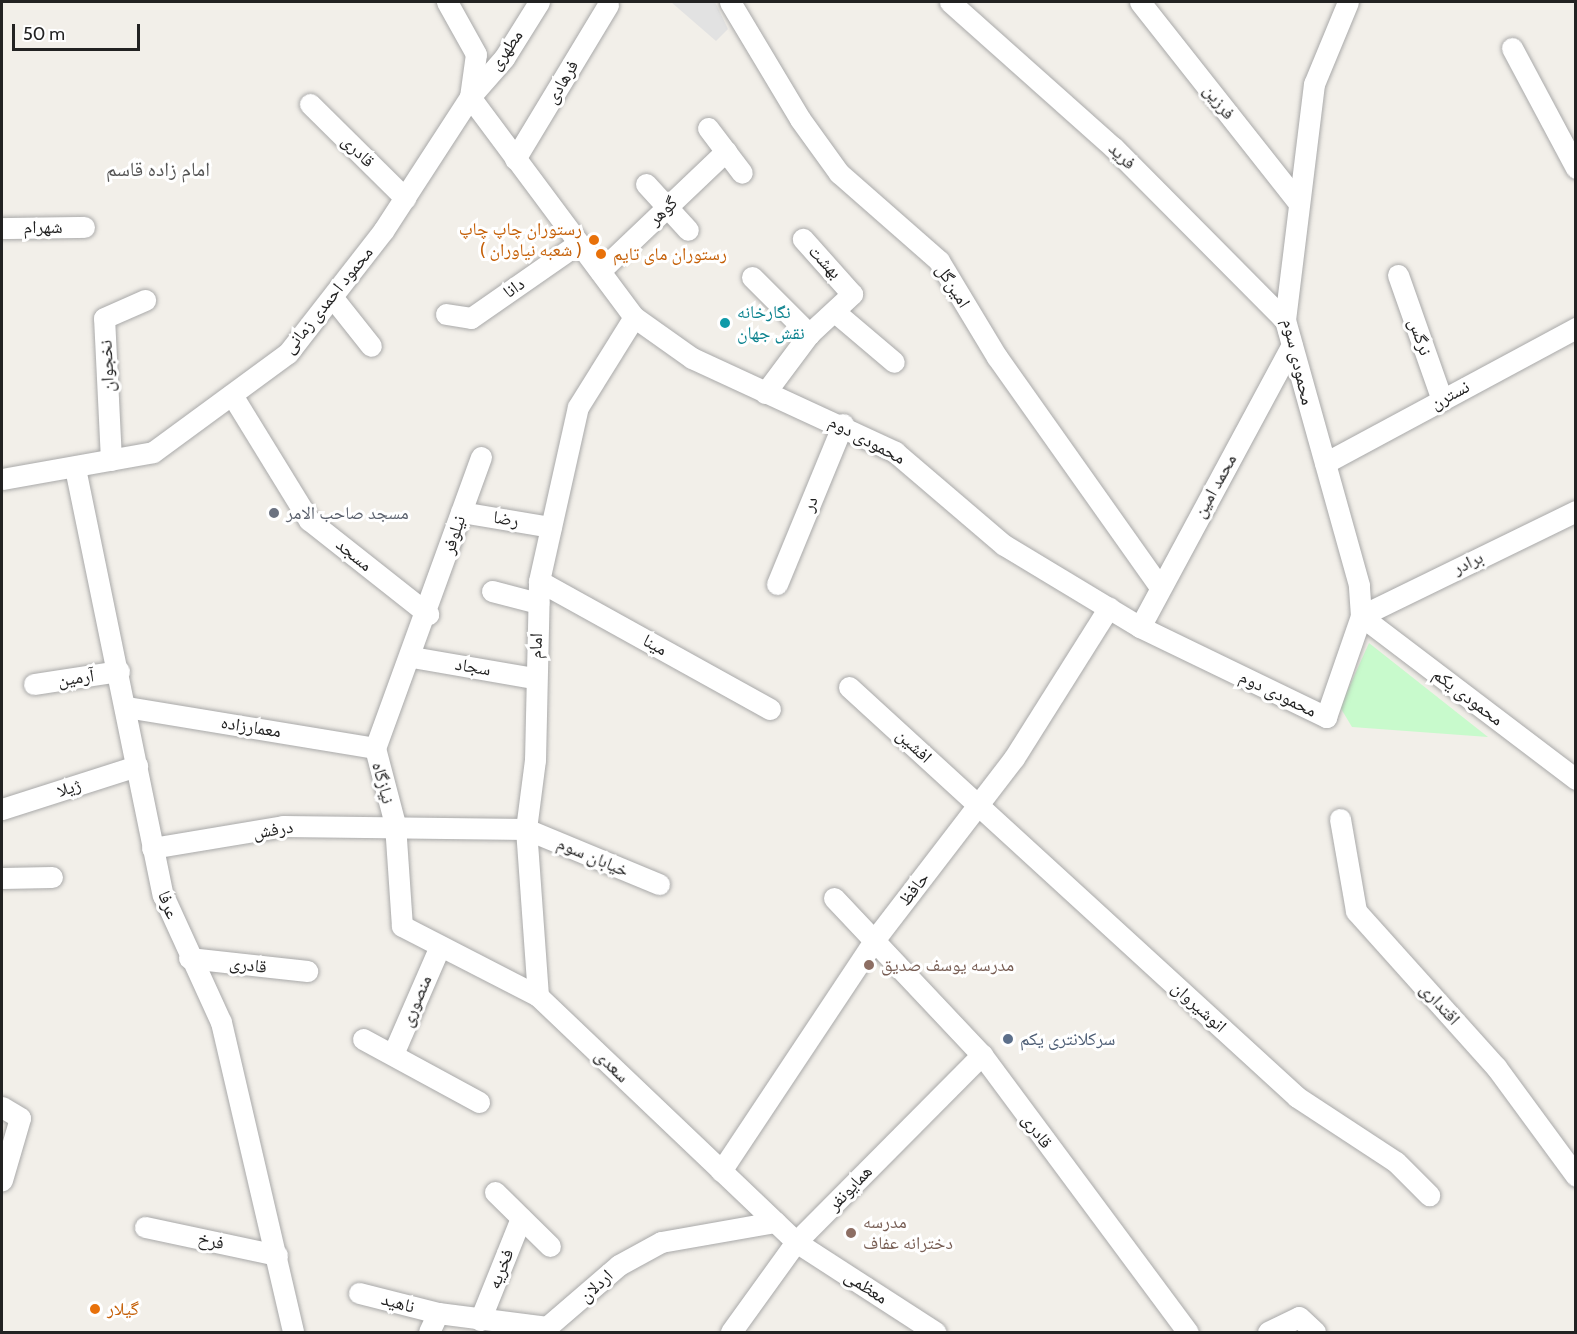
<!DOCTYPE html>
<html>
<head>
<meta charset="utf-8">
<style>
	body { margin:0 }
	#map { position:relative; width:1577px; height:1334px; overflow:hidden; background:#f2efe9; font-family:Cabin,"Noto Naskh Arabic",sans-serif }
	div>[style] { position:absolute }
	.park>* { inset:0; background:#c8facc }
	.parking>* { inset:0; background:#e2e2e2 }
	.roads { filter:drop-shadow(0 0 2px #a9a9a9) drop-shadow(0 0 2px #a9a9a9) }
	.minor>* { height:21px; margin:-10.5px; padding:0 10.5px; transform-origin:10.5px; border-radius:10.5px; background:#fff }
	.dots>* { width:16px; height:16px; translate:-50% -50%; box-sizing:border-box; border:3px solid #fff; border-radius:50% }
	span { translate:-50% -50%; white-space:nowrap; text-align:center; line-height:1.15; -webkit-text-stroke:6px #fff; paint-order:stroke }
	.street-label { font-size:18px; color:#222 }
	.food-label { font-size:18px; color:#c56008 }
	.right { translate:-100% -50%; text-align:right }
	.left { translate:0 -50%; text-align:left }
	.culture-label { font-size:18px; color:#0d838f }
	.worship-label { font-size:18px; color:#5b616d }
	.education-label { font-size:18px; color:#785e54 }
	.service-label { font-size:18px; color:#4e5e75 }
	.neighbourhood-label { font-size:20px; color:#555 }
	.frame { position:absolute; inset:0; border:3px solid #222; pointer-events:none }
	.scale { position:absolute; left:12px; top:24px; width:128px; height:27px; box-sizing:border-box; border:3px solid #222; border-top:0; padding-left:8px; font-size:18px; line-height:21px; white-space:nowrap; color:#222; -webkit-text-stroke:4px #fff; paint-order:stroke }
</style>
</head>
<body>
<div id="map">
	<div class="park">
		<i style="clip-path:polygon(1369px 643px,1488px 737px,1352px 727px,1340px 707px)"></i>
	</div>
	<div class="parking">
		<i style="clip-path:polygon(671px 2px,715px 2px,728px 29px,716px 41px)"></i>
	</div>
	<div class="roads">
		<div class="minor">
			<i style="left:539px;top:2px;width:66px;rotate:122deg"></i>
			<i style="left:504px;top:58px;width:52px;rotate:131.1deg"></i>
			<i style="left:470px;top:97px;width:274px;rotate:53.3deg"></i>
			<i style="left:634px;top:317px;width:71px;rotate:35.3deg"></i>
			<i style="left:692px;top:358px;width:224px;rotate:24.8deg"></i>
			<i style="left:895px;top:452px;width:143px;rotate:40.5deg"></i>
			<i style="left:1004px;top:545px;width:159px;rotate:31.1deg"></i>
			<i style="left:1140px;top:627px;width:207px;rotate:25.8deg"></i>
			<i style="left:1326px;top:717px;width:107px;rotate:-70.9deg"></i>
			<i style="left:1361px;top:616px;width:31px;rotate:-94deg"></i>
			<i style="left:1359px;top:585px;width:275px;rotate:-105.6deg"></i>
			<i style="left:1285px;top:320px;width:238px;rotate:-83deg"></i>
			<i style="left:1314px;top:84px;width:89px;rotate:-67.5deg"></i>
			<i style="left:730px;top:2px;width:136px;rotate:59.1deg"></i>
			<i style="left:800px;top:119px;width:67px;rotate:54.2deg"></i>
			<i style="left:839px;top:173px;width:133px;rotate:41.3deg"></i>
			<i style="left:939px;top:261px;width:112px;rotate:58.9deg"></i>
			<i style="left:997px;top:357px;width:282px;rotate:54.7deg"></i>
			<i style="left:950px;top:2px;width:218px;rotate:41.7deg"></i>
			<i style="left:1113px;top:147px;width:244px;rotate:45.2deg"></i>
			<i style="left:1140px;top:2px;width:255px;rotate:51.7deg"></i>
			<i style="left:1512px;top:48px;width:136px;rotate:61.9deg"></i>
			<i style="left:310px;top:104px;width:134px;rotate:44.7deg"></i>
			<i style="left:708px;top:128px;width:56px;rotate:52.9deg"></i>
			<i style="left:515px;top:159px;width:180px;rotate:-58.9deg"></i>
			<i style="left:646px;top:184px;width:62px;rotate:47.6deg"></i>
			<i style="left:2px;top:228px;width:82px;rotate:-0.7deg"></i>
			<i style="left:600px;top:271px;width:174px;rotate:-43.6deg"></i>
			<i style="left:1398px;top:275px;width:133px;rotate:70.6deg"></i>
			<i style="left:752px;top:277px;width:81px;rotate:45deg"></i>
			<i style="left:333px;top:298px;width:61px;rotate:51.6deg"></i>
			<i style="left:835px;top:312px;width:77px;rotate:40.3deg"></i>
			<i style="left:446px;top:314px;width:25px;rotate:9deg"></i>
			<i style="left:471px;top:318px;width:131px;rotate:-34.8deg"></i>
			<i style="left:765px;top:393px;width:74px;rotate:-53.3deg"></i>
			<i style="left:809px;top:334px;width:59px;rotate:-42.9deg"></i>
			<i style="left:852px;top:294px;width:74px;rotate:-131.7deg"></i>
			<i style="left:232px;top:395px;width:147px;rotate:58.4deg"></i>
			<i style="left:309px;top:520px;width:152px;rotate:38.3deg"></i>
			<i style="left:481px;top:457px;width:310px;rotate:110deg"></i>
			<i style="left:375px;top:748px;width:79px;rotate:75.3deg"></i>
			<i style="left:395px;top:824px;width:102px;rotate:86.1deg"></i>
			<i style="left:402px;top:926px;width:153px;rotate:27.2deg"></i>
			<i style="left:538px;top:996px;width:356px;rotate:43.6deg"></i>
			<i style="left:796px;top:1242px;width:166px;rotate:32.9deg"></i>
			<i style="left:111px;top:460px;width:142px;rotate:-92.8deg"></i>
			<i style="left:104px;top:318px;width:45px;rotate:-23.7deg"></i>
			<i style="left:1325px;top:463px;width:285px;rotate:-28.3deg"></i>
			<i style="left:75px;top:468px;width:436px;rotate:78.4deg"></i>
			<i style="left:163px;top:895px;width:140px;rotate:65.5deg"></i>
			<i style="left:221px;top:1022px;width:318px;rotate:76.9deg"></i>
			<i style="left:2px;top:479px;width:153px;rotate:-10.1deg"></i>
			<i style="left:153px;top:452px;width:167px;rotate:-36.3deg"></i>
			<i style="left:288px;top:353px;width:155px;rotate:-52.1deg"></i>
			<i style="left:383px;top:231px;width:160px;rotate:-57deg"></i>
			<i style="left:470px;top:97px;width:43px;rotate:-82.1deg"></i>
			<i style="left:476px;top:54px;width:60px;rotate:-119.1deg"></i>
			<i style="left:1576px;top:511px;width:239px;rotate:154deg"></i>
			<i style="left:1361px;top:616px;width:270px;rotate:37.2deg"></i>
			<i style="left:461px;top:512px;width:91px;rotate:9.5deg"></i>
			<i style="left:539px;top:581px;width:264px;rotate:29deg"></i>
			<i style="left:777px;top:584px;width:173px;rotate:-67.6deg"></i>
			<i style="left:492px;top:591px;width:48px;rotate:14.6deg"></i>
			<i style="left:1140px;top:627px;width:320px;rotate:-61.7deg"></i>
			<i style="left:412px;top:657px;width:124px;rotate:9.8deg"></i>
			<i style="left:34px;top:684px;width:86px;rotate:-8.7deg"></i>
			<i style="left:849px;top:687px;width:607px;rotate:42.46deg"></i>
			<i style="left:1297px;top:1097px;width:118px;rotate:33.3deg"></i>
			<i style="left:1396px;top:1162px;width:47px;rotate:45deg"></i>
			<i style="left:127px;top:707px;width:251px;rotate:9.4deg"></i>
			<i style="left:2px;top:809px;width:142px;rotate:-17.7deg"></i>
			<i style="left:1340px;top:819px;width:93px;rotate:80.1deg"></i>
			<i style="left:1356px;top:911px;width:210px;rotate:48.1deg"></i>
			<i style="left:1496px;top:1067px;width:135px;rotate:53.7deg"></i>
			<i style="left:152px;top:848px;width:133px;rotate:-9.5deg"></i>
			<i style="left:283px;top:826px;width:243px;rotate:0.7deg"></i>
			<i style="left:526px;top:829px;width:144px;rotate:22.5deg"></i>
			<i style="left:2px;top:878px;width:50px;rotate:-1.1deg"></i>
			<i style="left:834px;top:898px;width:216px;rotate:46.7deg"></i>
			<i style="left:982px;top:1055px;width:345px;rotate:53.4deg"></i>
			<i style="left:189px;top:958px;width:119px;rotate:6.3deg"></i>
			<i style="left:538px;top:996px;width:167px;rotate:-94.1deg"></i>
			<i style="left:526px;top:829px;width:70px;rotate:-82.6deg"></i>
			<i style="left:535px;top:760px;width:179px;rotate:-88.7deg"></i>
			<i style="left:539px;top:581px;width:178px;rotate:-77.4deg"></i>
			<i style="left:578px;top:407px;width:106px;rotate:-58.1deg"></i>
			<i style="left:363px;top:1039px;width:132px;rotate:28.5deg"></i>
			<i style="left:393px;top:1054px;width:116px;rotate:-66.5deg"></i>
			<i style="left:2px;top:1107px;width:21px;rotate:31deg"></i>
			<i style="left:20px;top:1118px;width:65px;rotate:106.2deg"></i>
			<i style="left:721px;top:1171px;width:278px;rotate:-56.4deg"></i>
			<i style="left:875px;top:939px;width:228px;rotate:-52.5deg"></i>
			<i style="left:1014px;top:758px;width:178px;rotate:-57.8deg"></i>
			<i style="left:495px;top:1192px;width:77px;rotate:44.5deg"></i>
			<i style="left:145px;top:1227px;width:135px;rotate:12deg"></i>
			<i style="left:359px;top:1293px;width:81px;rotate:14.2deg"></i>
			<i style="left:480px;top:1320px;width:110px;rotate:-68.1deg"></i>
			<i style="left:429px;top:1332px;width:21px;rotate:-65deg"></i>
			<i style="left:438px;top:1313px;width:110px;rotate:7.3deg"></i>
			<i style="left:547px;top:1327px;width:95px;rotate:-40.7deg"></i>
			<i style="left:619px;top:1265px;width:48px;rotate:-28.7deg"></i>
			<i style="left:661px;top:1242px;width:116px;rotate:-10deg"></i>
			<i style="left:731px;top:1332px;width:111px;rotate:-54.2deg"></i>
			<i style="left:796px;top:1242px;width:264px;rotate:-45.2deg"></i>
			<i style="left:1268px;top:1332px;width:34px;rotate:-26deg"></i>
			<i style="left:1299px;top:1317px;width:22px;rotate:43deg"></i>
		</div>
	</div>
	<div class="dots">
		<i style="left:594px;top:240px;background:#e8710a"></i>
		<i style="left:601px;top:254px;background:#e8710a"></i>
		<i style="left:725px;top:323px;background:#0f9aa8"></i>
		<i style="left:274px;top:513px;background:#6b7280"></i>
		<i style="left:869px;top:965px;background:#8d6e63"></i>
		<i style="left:1008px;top:1039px;background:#5c6f8a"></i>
		<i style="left:851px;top:1233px;background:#8d6e63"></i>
		<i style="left:95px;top:1309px;background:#e8710a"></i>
	</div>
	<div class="street-label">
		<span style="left:506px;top:50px;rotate:-55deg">مطهری</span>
		<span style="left:562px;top:82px;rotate:-59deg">فرهادی</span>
		<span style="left:1219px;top:102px;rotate:52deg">فرزین</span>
		<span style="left:358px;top:151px;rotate:45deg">قادری</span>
		<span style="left:1122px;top:156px;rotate:44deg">فرید</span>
		<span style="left:663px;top:211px;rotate:-44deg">گوهر</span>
		<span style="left:43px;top:227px">شهرام</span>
		<span style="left:825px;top:262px;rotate:46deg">بهشت</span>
		<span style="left:953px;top:286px;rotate:58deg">امین‌گل</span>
		<span style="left:514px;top:288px;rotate:-35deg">دانا</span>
		<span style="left:328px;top:300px;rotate:-51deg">محمود احمدی زمانی</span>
		<span style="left:1420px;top:337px;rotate:71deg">نرگس</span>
		<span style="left:1298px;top:362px;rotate:77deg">محمودی سوم</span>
		<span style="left:107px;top:366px;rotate:-93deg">نخجوان</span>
		<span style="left:1450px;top:395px;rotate:-28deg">نسترن</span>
		<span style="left:867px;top:440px;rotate:28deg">محمودی دوم</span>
		<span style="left:1215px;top:486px;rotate:-61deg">محمد امین</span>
		<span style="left:810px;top:504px;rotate:-68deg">در</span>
		<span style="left:506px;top:519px;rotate:9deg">رضا</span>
		<span style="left:454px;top:535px;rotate:-72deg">نیلوفر</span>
		<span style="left:354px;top:555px;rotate:39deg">مسجد</span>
		<span style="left:1468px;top:563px;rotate:-26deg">برادر</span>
		<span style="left:655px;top:645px;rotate:29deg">مینا</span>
		<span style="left:536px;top:646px;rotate:-88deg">امام</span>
		<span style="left:473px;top:667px;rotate:10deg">سجاد</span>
		<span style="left:76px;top:678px;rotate:-8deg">آرمین</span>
		<span style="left:1278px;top:694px;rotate:26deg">محمودی دوم</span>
		<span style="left:1468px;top:697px;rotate:37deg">محمودی یکم</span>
		<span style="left:251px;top:727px;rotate:9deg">معمارزاده</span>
		<span style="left:914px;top:746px;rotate:43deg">افشین</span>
		<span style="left:383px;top:783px;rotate:75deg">نیازگاه</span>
		<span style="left:69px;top:788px;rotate:-18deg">ژیلا</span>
		<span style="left:273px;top:830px;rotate:-9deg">درفش</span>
		<span style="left:593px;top:857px;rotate:23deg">خیابان سوم</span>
		<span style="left:914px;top:889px;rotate:-52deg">حافظ</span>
		<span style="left:168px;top:905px;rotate:70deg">عرفا</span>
		<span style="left:248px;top:965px;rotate:7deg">قادری</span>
		<span style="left:416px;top:1001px;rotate:-67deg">منصوری</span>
		<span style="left:1440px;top:1004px;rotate:48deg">اقتداری</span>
		<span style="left:1199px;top:1007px;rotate:42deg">انوشیروان</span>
		<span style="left:612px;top:1066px;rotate:44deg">سعدی</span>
		<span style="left:1037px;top:1131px;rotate:54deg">قادری</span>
		<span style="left:850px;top:1188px;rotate:-46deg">همایونفر</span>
		<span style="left:211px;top:1241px;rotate:12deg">فرخ</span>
		<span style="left:501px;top:1269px;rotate:-68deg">فخریه</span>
		<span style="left:596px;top:1286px;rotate:-43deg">اردلان</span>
		<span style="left:866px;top:1287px;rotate:33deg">معظمی</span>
		<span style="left:398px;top:1303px;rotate:15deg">ناهید</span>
	</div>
	<div class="food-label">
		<span class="right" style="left:582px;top:240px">رستوران چاپ چاپ<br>( شعبه نیاوران )</span>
		<span class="left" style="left:613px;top:254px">رستوران مای تایم</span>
		<span class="left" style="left:107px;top:1309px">گیلار</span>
	</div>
	<div class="culture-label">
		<span class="left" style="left:737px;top:323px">نگارخانه<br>نقش جهان</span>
	</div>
	<div class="worship-label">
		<span class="left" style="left:286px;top:513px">مسجد صاحب الامر</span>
	</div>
	<div class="education-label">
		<span class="left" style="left:881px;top:965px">مدرسه یوسف صدیق</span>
		<span class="left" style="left:863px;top:1233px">مدرسه<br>دخترانه عفاف</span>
	</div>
	<div class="service-label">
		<span class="left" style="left:1020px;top:1039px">سرکلانتری یکم</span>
	</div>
	<div class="neighbourhood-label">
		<span style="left:158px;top:169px">امام زاده قاسم</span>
	</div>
	<div class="frame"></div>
	<div class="scale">50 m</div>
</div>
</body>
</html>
